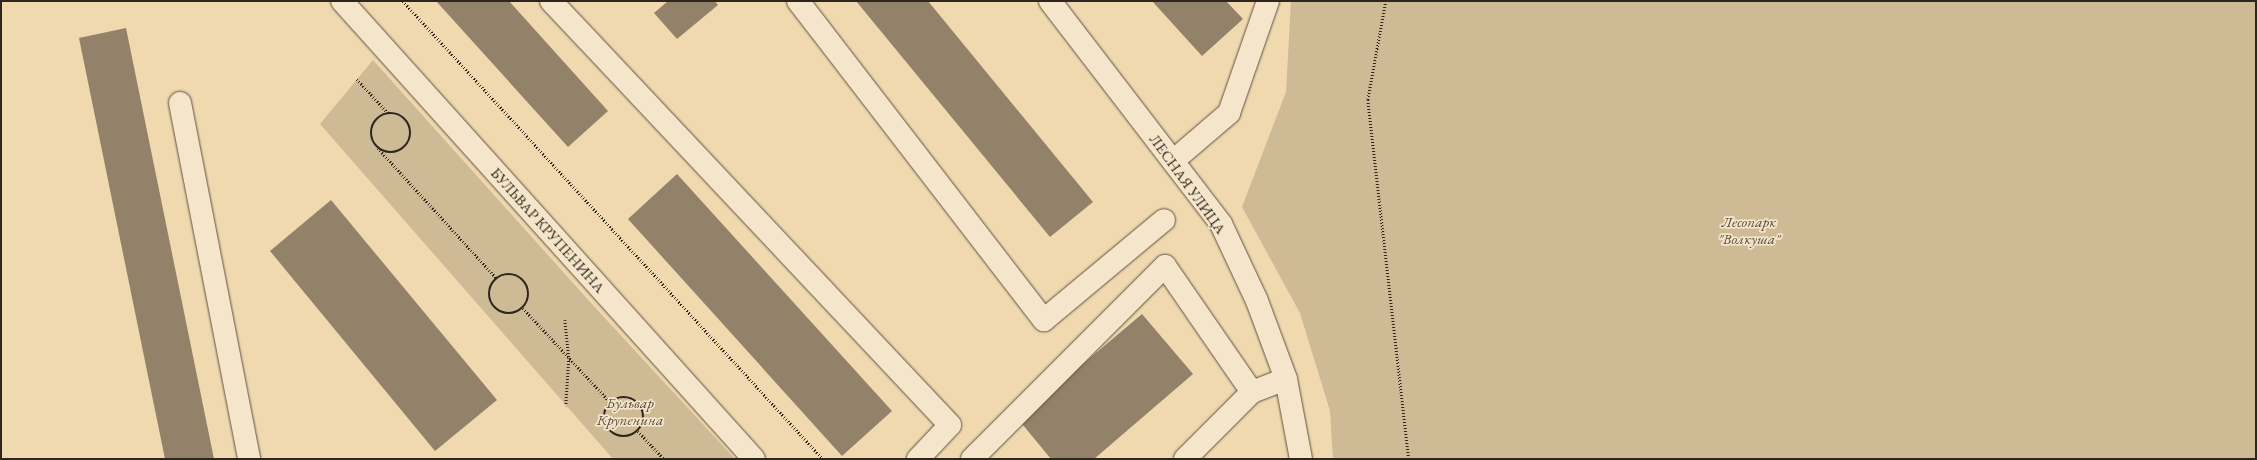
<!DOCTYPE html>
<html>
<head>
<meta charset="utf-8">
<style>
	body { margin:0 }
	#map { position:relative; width:2257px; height:460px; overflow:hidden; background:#f0d8af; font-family:"EB Garamond",serif }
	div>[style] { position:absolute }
	.green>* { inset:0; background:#cfba96 }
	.building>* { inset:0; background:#938269 }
	.path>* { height:2.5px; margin-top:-1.25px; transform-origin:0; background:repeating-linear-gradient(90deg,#2e251d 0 1px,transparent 0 3px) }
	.path>.ring { margin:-1.25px; padding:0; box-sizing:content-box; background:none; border:2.5px solid #2e251d; border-radius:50% }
	.roads { filter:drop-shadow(0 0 1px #5e5242) drop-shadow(0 0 1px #5e5242) }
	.minor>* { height:22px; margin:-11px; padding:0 11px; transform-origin:11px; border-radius:11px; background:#f5e6cb }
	span { translate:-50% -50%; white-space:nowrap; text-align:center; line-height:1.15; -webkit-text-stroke:3.5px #f5e6cb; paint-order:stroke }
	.street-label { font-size:15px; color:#2e251d }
	.park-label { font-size:15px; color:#564a3b; font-style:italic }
	.frame { position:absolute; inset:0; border:2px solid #2e251d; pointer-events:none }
</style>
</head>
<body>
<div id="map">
	<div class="green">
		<i style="clip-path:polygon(1291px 1px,2256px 1px,2256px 459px,1333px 459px,1330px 411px,1300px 313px,1242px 207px,1286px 92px)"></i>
		<i style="clip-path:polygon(373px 60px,591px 303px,735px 459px,613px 459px,320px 124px)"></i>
	</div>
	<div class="building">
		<i style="clip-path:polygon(436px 1px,509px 1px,608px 111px,568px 147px)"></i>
		<i style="clip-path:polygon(668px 1px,715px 1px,718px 5px,677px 39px,654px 13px)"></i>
		<i style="clip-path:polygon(856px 1px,928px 1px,1093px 202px,1050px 237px)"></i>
		<i style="clip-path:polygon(1152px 1px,1226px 1px,1243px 19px,1202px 56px)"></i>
		<i style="clip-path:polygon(126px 28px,214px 459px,165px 459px,79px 38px)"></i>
		<i style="clip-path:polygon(677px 174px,892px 411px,842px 456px,628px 219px)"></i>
		<i style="clip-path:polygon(331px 200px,497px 400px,435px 451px,270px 251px)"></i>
		<i style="clip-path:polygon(1142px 314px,1193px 374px,1094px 459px,1051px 459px,1018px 419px)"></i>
	</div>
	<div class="path">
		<i style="left:403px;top:1px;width:621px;rotate:47.48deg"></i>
		<i style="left:1386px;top:1px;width:101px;rotate:100.3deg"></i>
		<i style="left:1368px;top:100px;width:361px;rotate:83.5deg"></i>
		<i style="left:357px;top:79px;width:47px;rotate:47.6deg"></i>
		<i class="ring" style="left:371px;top:113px;width:37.5px;height:37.5px"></i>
		<i style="left:378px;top:148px;width:177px;rotate:47.7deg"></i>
		<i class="ring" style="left:489px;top:274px;width:37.5px;height:37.5px"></i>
		<i style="left:523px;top:308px;width:128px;rotate:47.2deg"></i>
		<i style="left:565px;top:320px;width:38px;rotate:84deg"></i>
		<i style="left:569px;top:358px;width:48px;rotate:93.6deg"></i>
		<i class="ring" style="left:604px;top:397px;width:37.5px;height:37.5px"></i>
		<i style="left:638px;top:431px;width:38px;rotate:47deg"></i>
	</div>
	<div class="roads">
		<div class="minor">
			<i style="left:342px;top:1px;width:616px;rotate:48.03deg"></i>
			<i style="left:551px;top:1px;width:582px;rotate:46.74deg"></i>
			<i style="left:950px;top:425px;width:47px;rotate:133.3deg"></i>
			<i style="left:798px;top:1px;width:403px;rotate:52.4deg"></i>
			<i style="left:1044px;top:320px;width:156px;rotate:-39.8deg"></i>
			<i style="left:1050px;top:1px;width:281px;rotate:52.5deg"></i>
			<i style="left:1221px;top:224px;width:85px;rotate:64.9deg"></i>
			<i style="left:1257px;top:301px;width:83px;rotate:69.6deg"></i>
			<i style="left:1286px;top:379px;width:81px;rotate:79.4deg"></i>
			<i style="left:180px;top:103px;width:363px;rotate:79deg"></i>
			<i style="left:1173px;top:161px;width:74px;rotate:-40.6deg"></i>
			<i style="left:1229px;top:113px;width:119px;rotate:-70.8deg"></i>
			<i style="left:972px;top:459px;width:273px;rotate:-45deg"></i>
			<i style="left:1165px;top:266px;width:153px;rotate:55.4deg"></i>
			<i style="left:1185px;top:459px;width:95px;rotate:-45deg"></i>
			<i style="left:1252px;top:392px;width:36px;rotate:-21deg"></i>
		</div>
	</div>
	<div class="street-label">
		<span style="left:1188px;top:184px;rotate:54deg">ЛЕСНАЯ УЛИЦА</span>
		<span style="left:548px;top:230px;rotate:48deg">БУЛЬВАР КРУПЕНИНА</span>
	</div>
	<div class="park-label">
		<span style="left:1749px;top:230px">Лесопарк<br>"Волкуша"</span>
		<span style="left:630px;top:411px">Бульвар<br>Крупенина</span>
	</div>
	<div class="frame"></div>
</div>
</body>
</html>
